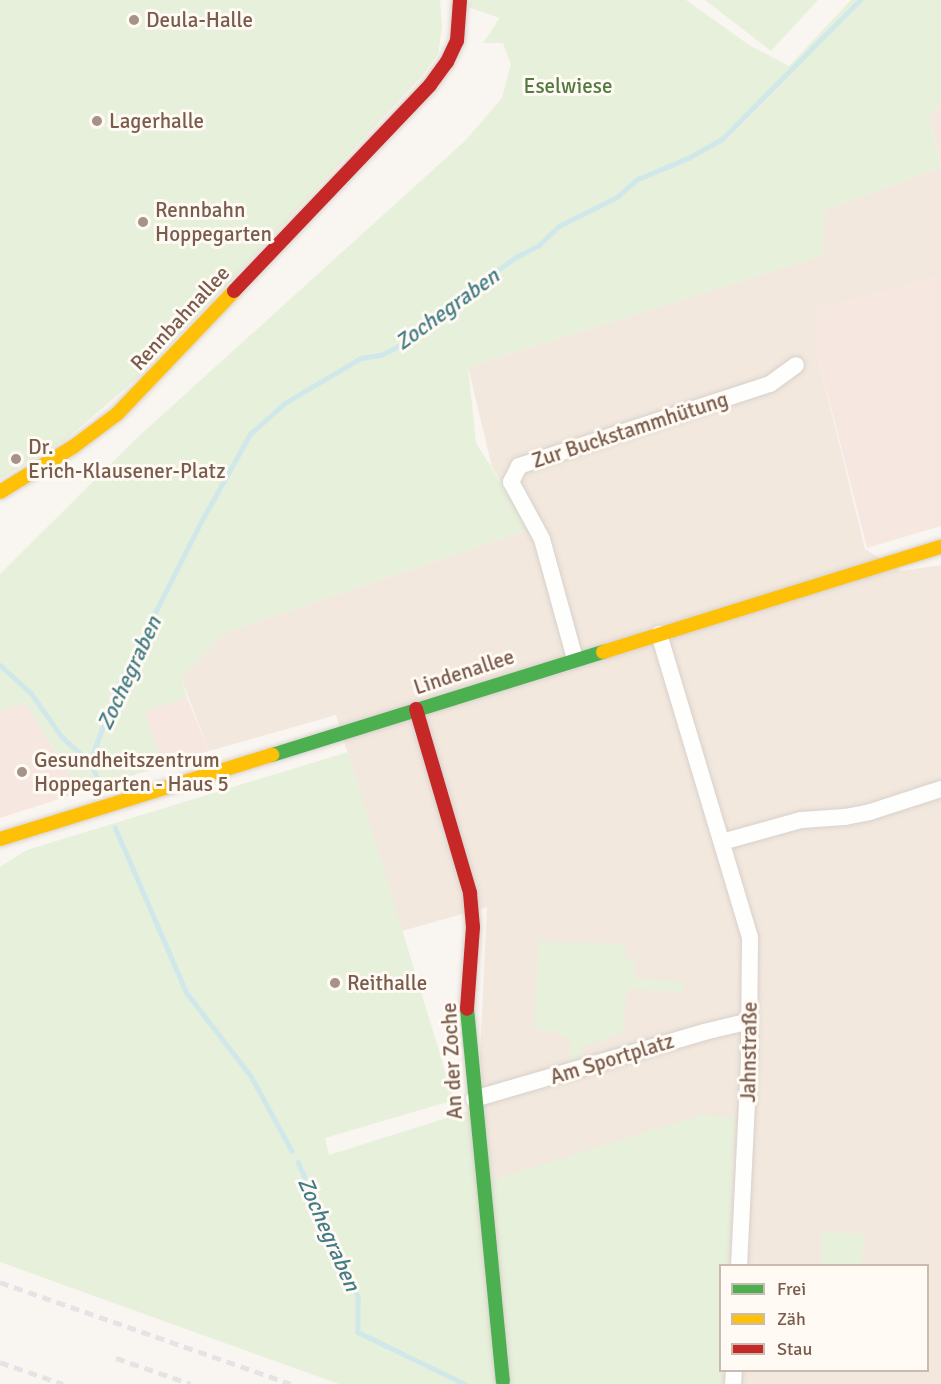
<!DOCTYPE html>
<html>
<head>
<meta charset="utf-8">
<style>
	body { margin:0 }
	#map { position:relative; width:941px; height:1384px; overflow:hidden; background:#f9f5f0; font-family:Signika,sans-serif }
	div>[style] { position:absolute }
	.residential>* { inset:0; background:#f2e8de }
	.commercial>* { inset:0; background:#f6e8e1 }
	.green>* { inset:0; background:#e7f0db }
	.stream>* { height:4.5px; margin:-2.25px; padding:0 2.25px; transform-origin:2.25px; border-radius:2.25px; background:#d0e8ea }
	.roads { filter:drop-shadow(0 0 2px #d7d1cb) drop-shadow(0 0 2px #d7d1cb) }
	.street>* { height:16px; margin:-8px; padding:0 8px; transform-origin:8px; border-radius:8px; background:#fefefd }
	.fast>* { height:14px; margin:-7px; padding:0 7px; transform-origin:7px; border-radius:7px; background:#4caf50 }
	.slow>* { height:14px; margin:-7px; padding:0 7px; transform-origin:7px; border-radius:7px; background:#ffc107 }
	.jam>* { height:14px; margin:-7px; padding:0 7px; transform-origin:7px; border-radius:7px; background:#c62828 }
	.rail>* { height:4.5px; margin-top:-2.25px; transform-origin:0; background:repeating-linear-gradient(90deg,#e6e3e7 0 9px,transparent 0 15px) }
	.dots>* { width:16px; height:16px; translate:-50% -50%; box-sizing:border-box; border:3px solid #fffaf3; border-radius:50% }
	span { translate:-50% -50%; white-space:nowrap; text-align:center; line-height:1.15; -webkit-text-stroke:6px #fffaf3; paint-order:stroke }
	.poi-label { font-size:21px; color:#7a5c4d }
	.left { translate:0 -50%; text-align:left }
	.park-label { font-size:21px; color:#537a41 }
	.street-label { font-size:21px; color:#7a5c4d }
	.water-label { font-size:22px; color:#437c86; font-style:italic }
	.legend { position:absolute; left:719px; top:1264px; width:210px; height:108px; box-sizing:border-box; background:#fffaf3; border:2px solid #cabbb1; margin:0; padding:8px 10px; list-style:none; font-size:18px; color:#7a5c4d }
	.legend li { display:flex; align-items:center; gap:12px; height:30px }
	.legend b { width:30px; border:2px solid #cabbb1 }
</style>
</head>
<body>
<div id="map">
	<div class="residential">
		<i style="clip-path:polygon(evenodd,941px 167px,941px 277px,819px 308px,816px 350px,865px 549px,900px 571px,941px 565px,941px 1384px,513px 1384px,480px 1056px,487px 907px,402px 931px,336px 715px,209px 751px,181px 678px,224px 633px,530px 529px,492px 467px,468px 367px,821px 256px,825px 210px,941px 167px,720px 1266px,928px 1266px,928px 1370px,720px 1370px,720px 1266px)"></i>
	</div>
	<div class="commercial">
		<i style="clip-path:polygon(941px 103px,941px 166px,929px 118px)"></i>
		<i style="clip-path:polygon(941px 277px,941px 526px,867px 548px,816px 350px,818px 308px)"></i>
		<i style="clip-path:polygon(187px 698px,209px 751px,162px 766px,144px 711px)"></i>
		<i style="clip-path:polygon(25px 703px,81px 792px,0 818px,0 711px)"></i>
	</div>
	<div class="green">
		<i style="clip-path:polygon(0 0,440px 0,442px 27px,438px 54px,422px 76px,149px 368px,65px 440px,0 479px)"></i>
		<i style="clip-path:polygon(471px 0,686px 0,749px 45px,789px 66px,851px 0,941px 0,941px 103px,929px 118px,941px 167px,825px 210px,822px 256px,468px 367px,476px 443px,530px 529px,224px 633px,181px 678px,187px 698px,145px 711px,162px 766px,81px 792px,25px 703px,0 711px,0 574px,139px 436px,466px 140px,502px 98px,511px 64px,503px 43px,483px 43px,500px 18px,468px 7px)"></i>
		<i style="clip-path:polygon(705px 0,818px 0,771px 51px)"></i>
		<i style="clip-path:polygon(348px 752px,454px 1100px,325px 1138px,329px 1155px,485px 1106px,493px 1180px,701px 1115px,735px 1117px,728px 1265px,720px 1266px,722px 1384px,339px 1384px,0 1262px,0 867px,27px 850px)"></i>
		<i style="clip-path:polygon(539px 941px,626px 944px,625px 956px,634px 960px,636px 978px,684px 982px,684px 992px,627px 989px,623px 1033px,581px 1047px,584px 1058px,570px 1063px,570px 1040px,556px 1032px,534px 1029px)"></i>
		<i style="clip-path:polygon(822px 1232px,864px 1234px,862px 1265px,820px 1265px)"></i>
	</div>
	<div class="stream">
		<i style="left:0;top:665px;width:42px;rotate:42.1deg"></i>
		<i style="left:31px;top:693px;width:54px;rotate:54.8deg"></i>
		<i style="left:62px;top:737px;width:38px;rotate:42deg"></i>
		<i style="left:101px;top:787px;width:27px;rotate:-114deg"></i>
		<i style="left:90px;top:762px;width:74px;rotate:-70.3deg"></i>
		<i style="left:115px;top:692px;width:191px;rotate:-63.2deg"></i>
		<i style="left:201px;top:522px;width:101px;rotate:-60.9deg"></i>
		<i style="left:250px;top:434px;width:47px;rotate:-41.5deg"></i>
		<i style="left:285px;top:403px;width:88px;rotate:-30.6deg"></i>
		<i style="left:361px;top:358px;width:20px;rotate:-9deg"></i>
		<i style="left:381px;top:355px;width:35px;rotate:-27deg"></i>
		<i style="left:412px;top:339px;width:23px;rotate:-52deg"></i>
		<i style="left:426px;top:321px;width:110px;rotate:-35.4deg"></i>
		<i style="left:516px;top:257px;width:25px;rotate:-27deg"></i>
		<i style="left:538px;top:246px;width:29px;rotate:-44deg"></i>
		<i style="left:559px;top:226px;width:65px;rotate:-26.6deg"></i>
		<i style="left:617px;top:197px;width:28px;rotate:-41deg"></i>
		<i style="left:638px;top:179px;width:54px;rotate:-22.8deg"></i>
		<i style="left:688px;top:158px;width:39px;rotate:-29deg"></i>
		<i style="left:722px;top:139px;width:196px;rotate:-45.2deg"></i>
		<i style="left:115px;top:827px;width:181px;rotate:66.6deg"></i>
		<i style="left:187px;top:993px;width:105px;rotate:52.4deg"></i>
		<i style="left:251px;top:1076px;width:85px;rotate:61.3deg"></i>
		<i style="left:298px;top:1162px;width:147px;rotate:65.9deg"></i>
		<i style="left:358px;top:1296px;width:36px;rotate:90deg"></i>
		<i style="left:358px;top:1332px;width:119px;rotate:25.9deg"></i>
	</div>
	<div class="roads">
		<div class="street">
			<i style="left:659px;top:634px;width:316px;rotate:73.3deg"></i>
			<i style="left:750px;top:937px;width:125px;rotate:90.5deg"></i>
			<i style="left:749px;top:1062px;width:204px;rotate:92.8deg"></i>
			<i style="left:575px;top:659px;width:124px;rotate:-105.4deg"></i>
			<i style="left:542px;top:539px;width:65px;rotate:-118.5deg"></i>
			<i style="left:511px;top:482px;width:18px;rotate:-63deg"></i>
			<i style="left:519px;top:466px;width:264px;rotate:-18.1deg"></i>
			<i style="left:770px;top:384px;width:32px;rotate:-36deg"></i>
			<i style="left:722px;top:842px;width:82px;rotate:-15.6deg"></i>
			<i style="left:801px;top:820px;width:44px;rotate:-3.9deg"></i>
			<i style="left:845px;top:817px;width:25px;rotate:-11deg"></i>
			<i style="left:870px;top:812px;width:75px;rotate:-17.9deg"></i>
			<i style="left:474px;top:1099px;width:240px;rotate:-16.2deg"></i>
			<i style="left:704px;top:1032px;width:47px;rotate:-13.4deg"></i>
			<i style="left:733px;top:1384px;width:14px;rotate:-86deg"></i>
		</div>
		<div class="fast">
			<i style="left:272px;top:755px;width:347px;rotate:-17.3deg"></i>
			<i style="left:467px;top:1009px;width:374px;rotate:84.5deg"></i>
		</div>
		<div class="slow">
			<i style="left:0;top:492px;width:86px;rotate:-31.7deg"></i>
			<i style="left:73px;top:447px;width:55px;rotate:-36.9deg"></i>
			<i style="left:117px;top:414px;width:170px;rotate:-46.4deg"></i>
			<i style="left:603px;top:652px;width:354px;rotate:-17.3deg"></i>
			<i style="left:0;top:839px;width:285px;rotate:-17.2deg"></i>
		</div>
		<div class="jam">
			<i style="left:234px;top:291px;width:284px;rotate:-46.4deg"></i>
			<i style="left:430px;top:85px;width:29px;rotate:-54deg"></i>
			<i style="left:447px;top:62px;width:23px;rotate:-65deg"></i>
			<i style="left:457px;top:41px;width:41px;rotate:-85.8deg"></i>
			<i style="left:416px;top:709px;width:192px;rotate:73.6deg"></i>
			<i style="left:470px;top:893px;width:34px;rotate:85deg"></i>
			<i style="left:473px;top:927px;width:82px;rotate:94.2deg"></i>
		</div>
	</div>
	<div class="rail">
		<i style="left:0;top:1282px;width:308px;rotate:19.3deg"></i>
		<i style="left:116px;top:1358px;width:79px;rotate:19.1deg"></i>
		<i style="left:0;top:1362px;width:67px;rotate:19.2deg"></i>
	</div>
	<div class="dots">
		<i style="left:134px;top:20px;background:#a69286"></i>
		<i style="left:97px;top:121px;background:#a69286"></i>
		<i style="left:143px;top:222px;background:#a69286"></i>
		<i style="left:16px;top:459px;background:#a69286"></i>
		<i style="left:22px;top:772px;background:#a69286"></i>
		<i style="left:335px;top:983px;background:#a69286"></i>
	</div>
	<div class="poi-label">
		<span class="left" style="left:146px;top:20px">Deula-Halle</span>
		<span class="left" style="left:109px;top:121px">Lagerhalle</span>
		<span class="left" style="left:155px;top:222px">Rennbahn<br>Hoppegarten</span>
		<span class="left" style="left:28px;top:459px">Dr.<br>Erich-Klausener-Platz</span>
		<span class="left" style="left:34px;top:772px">Gesundheitszentrum<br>Hoppegarten - Haus 5</span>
		<span class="left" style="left:347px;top:983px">Reithalle</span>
	</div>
	<div class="park-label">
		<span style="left:568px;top:86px">Eselwiese</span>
	</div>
	<div class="street-label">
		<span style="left:180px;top:318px;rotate:-47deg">Rennbahnallee</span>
		<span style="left:630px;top:430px;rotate:-18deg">Zur Buckstammhütung</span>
		<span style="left:464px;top:672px;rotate:-18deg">Lindenallee</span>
		<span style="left:749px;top:1052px;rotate:-89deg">Jahnstraße</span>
		<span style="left:612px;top:1059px;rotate:-17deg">Am Sportplatz</span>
		<span style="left:452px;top:1061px;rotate:-93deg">An der Zoche</span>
	</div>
	<div class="water-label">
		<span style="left:447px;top:309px;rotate:-36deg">Zochegraben</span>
		<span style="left:129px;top:673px;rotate:-65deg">Zochegraben</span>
		<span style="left:329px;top:1234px;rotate:66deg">Zochegraben</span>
	</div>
	<ul class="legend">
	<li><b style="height:8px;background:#4caf50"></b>Frei</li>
	<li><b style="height:8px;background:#ffc107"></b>Zäh</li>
	<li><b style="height:8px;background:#c62828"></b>Stau</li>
	</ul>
</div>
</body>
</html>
